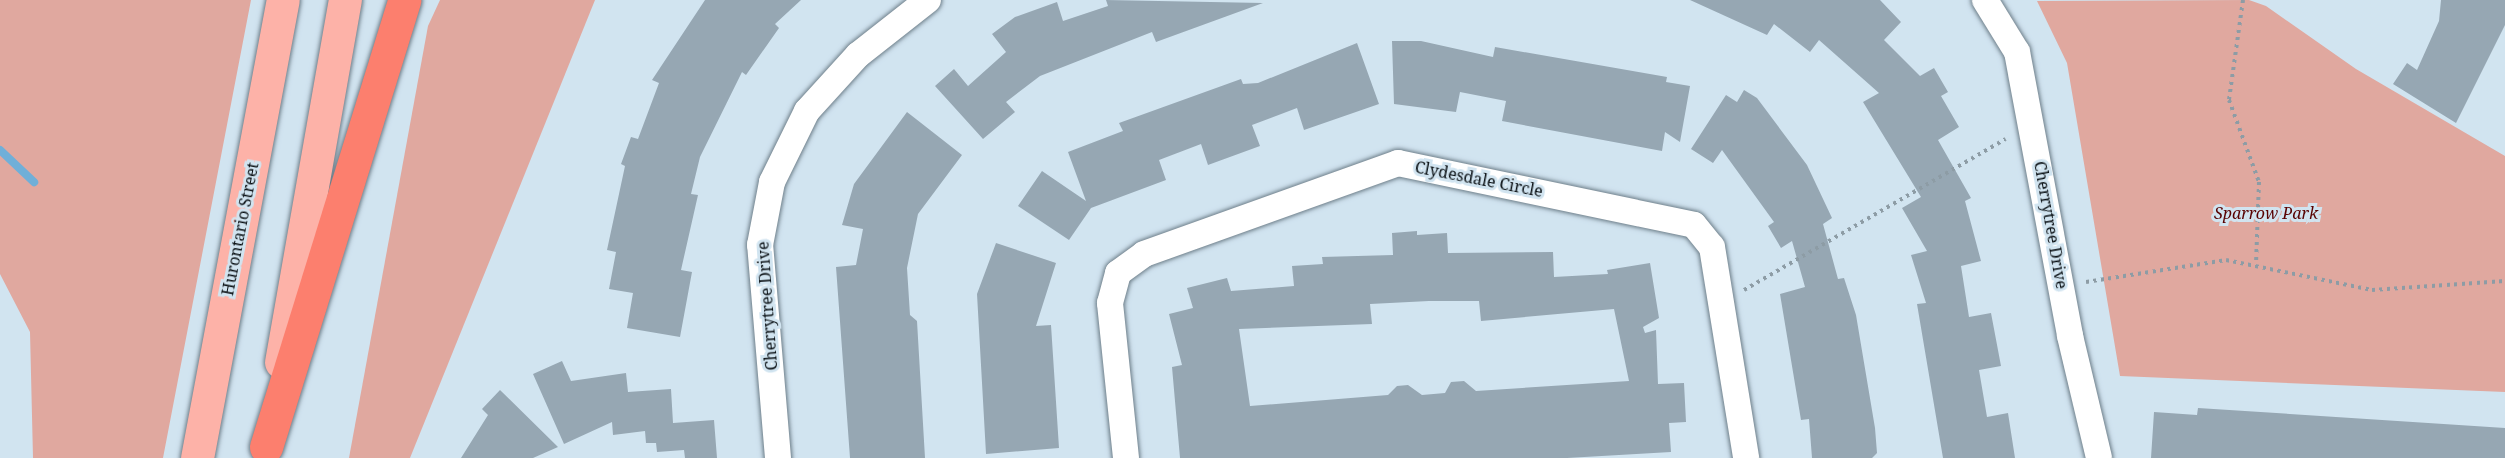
<!DOCTYPE html>
<html>
<head>
<meta charset="utf-8">
<style>
	body { margin:0 }
	#map { position:relative; width:2505px; height:458px; overflow:hidden; background:#d1e4f0; font-family:"Noto Serif",serif }
	div>[style] { position:absolute }
	.green>* { inset:0; background:#e0a89f }
	.stream>* { height:8px; margin:-4px; padding:0 4px; transform-origin:4px; border-radius:4px; background:#70afd8 }
	.building>* { inset:0; background:#96a7b3 }
	.path>* { height:4px; margin-top:-2px; transform-origin:0; background:repeating-linear-gradient(90deg,#8d9ca5 0 3px,transparent 0 7.5px) }
	.roads { filter:drop-shadow(0 0 2px #6e7f8a) drop-shadow(0 0 2px #6e7f8a) }
	.minor>* { height:26px; margin:-13px; padding:0 13px; transform-origin:13px; border-radius:13px; background:#fff }
	.primary>* { height:33px; margin:-16.5px; padding:0 16.5px; transform-origin:16.5px; border-radius:16.5px; background:#fdb2a8 }
	.motorway>* { height:33px; margin:-16.5px; padding:0 16.5px; transform-origin:16.5px; border-radius:16.5px; background:#fc7f6e }
	span { translate:-50% -50%; white-space:nowrap; text-align:center; line-height:1.15; -webkit-text-stroke:6px #d1e4f0; paint-order:stroke }
	.street-label { font-size:16px; color:#090f13 }
	.park-label { font-size:16px; color:#580101; font-style:italic }
</style>
</head>
<body>
<div id="map">
	<div class="green">
		<i style="clip-path:polygon(0 0,251px 0,163px 458px,33px 458px,30px 332px,0 274px)"></i>
		<i style="clip-path:polygon(440px 0,595px 0,410px 458px,349px 458px,428px 26px)"></i>
		<i style="clip-path:polygon(2249px 0,2266px 6px,2356px 69px,2505px 156px,2505px 392px,2120px 376px,2067px 63px,2037px 1px)"></i>
	</div>
	<div class="stream">
		<i style="left:0;top:150px;width:47px;rotate:43.3deg"></i>
	</div>
	<div class="building">
		<i style="clip-path:polygon(705px 0,801px 0,775px 24px,779px 28px,746px 75px,742px 72px,700px 157px,691px 194px,698px 195px,681px 270px,692px 272px,680px 337px,627px 328px,633px 293px,609px 289px,616px 252px,607px 250px,625px 166px,621px 164px,631px 137px,638px 139px,659px 83px,652px 80px)"></i>
		<i style="clip-path:polygon(1106px 0,1263px 3px,1156px 42px,1152px 32px,1040px 76px,1006px 102px,1015px 112px,983px 139px,935px 86px,954px 69px,968px 86px,1006px 52px,992px 34px,1015px 17px,1057px 2px,1063px 21px,1108px 6px)"></i>
		<i style="clip-path:polygon(1690px 0,1880px 0,1901px 22px,1884px 40px,1920px 76px,1934px 68px,1948px 92px,1941px 96px,1959px 127px,1938px 140px,1971px 198px,1965px 201px,1981px 261px,1961px 266px,1969px 317px,1991px 313px,2001px 366px,1979px 370px,1987px 417px,2008px 413px,2015px 458px,1943px 458px,1917px 304px,1926px 303px,1911px 255px,1927px 251px,1902px 208px,1921px 197px,1863px 102px,1879px 93px,1819px 40px,1810px 52px,1774px 24px,1767px 35px)"></i>
		<i style="clip-path:polygon(2441px 0,2505px 0,2505px 25px,2456px 123px,2393px 84px,2407px 63px,2417px 70px,2439px 21px)"></i>
		<i style="clip-path:polygon(1392px 41px,1421px 41px,1493px 57px,1495px 47px,1667px 77px,1666px 82px,1690px 86px,1680px 142px,1665px 132px,1662px 151px,1502px 121px,1506px 101px,1460px 92px,1456px 112px,1394px 104px)"></i>
		<i style="clip-path:polygon(1357px 43px,1379px 104px,1304px 130px,1297px 108px,1252px 125px,1260px 146px,1208px 165px,1201px 144px,1159px 160px,1166px 180px,1091px 208px,1069px 240px,1018px 206px,1042px 171px,1086px 201px,1068px 152px,1123px 131px,1119px 123px,1241px 79px,1243px 84px,1258px 83px)"></i>
		<i style="clip-path:polygon(1744px 90px,1757px 98px,1807px 165px,1832px 218px,1823px 224px,1838px 279px,1844px 278px,1856px 315px,1875px 428px,1877px 453px,1872px 458px,1812px 458px,1809px 419px,1801px 420px,1780px 294px,1805px 287px,1792px 241px,1781px 248px,1768px 226px,1774px 222px,1722px 150px,1713px 163px,1691px 149px,1726px 95px,1737px 102px)"></i>
		<i style="clip-path:polygon(907px 112px,962px 155px,918px 214px,907px 268px,910px 315px,917px 321px,925px 458px,850px 458px,836px 267px,856px 265px,863px 229px,842px 225px,854px 184px)"></i>
		<i style="clip-path:polygon(evenodd,1417px 231px,1417px 235px,1447px 233px,1448px 253px,1553px 252px,1554px 277px,1608px 274px,1607px 270px,1650px 263px,1659px 318px,1643px 327px,1645px 333px,1656px 330px,1658px 384px,1684px 383px,1686px 422px,1669px 423px,1671px 452px,1567px 458px,1180px 458px,1172px 367px,1182px 365px,1169px 314px,1193px 308px,1187px 288px,1227px 278px,1231px 291px,1294px 286px,1292px 266px,1323px 264px,1322px 257px,1393px 255px,1392px 233px,1417px 231px,1429px 301px,1479px 301px,1481px 321px,1614px 309px,1629px 381px,1476px 391px,1464px 381px,1451px 382px,1445px 393px,1422px 395px,1408px 385px,1397px 386px,1388px 395px,1250px 406px,1239px 329px,1372px 324px,1370px 304px,1429px 301px)"></i>
		<i style="clip-path:polygon(996px 243px,1056px 263px,1036px 326px,1051px 325px,1059px 448px,986px 454px,977px 294px)"></i>
		<i style="clip-path:polygon(562px 361px,571px 381px,626px 373px,628px 392px,671px 389px,673px 423px,714px 420px,717px 458px,685px 458px,684px 450px,657px 452px,656px 443px,646px 443px,645px 431px,613px 435px,612px 422px,564px 444px,533px 374px)"></i>
		<i style="clip-path:polygon(500px 390px,558px 447px,533px 458px,461px 458px,488px 415px,482px 409px)"></i>
		<i style="clip-path:polygon(2198px 408px,2505px 428px,2505px 458px,2151px 458px,2154px 412px,2197px 415px)"></i>
	</div>
	<div class="path">
		<i style="left:2243px;top:0;width:101px;rotate:98deg"></i>
		<i style="left:2229px;top:100px;width:87px;rotate:69.9deg"></i>
		<i style="left:2259px;top:182px;width:80px;rotate:92.1deg"></i>
		<i style="left:2086px;top:282px;width:142px;rotate:-8.9deg"></i>
		<i style="left:2226px;top:260px;width:149px;rotate:11.6deg"></i>
		<i style="left:2372px;top:290px;width:133px;rotate:-3.9deg"></i>
		<i style="left:1744px;top:290px;width:302px;rotate:-30deg"></i>
	</div>
	<div class="roads">
		<div class="minor">
			<i style="left:1985px;top:0;width:61px;rotate:58.4deg"></i>
			<i style="left:2017px;top:52px;width:289px;rotate:79.4deg"></i>
			<i style="left:2070px;top:336px;width:125px;rotate:76.6deg"></i>
			<i style="left:778px;top:458px;width:214px;rotate:-94.8deg"></i>
			<i style="left:760px;top:245px;width:64px;rotate:-79.2deg"></i>
			<i style="left:772px;top:182px;width:79px;rotate:-63.8deg"></i>
			<i style="left:807px;top:111px;width:76px;rotate:-47.7deg"></i>
			<i style="left:858px;top:55px;width:89px;rotate:-38.2deg"></i>
			<i style="left:1126px;top:458px;width:156px;rotate:-95.9deg"></i>
			<i style="left:1110px;top:303px;width:31px;rotate:-75deg"></i>
			<i style="left:1118px;top:273px;width:32px;rotate:-36deg"></i>
			<i style="left:1144px;top:254px;width:270px;rotate:-19.7deg"></i>
			<i style="left:1398px;top:163px;width:302px;rotate:11.8deg"></i>
			<i style="left:1694px;top:225px;width:28px;rotate:51deg"></i>
			<i style="left:1712px;top:247px;width:214px;rotate:80.8deg"></i>
		</div>
		<div class="primary">
			<i style="left:281px;top:362px;width:368px;rotate:-80deg"></i>
			<i style="left:197px;top:458px;width:466px;rotate:-79.4deg"></i>
		</div>
		<div class="motorway">
			<i style="left:266px;top:447px;width:468px;rotate:-72.8deg"></i>
		</div>
	</div>
	<div class="street-label">
		<span style="left:1479px;top:179px;rotate:11deg">Clydesdale Circle</span>
		<span style="left:2051px;top:225px;rotate:80deg">Cherrytree Drive</span>
		<span style="left:240px;top:229px;rotate:-79deg">Hurontario Street</span>
		<span style="left:767px;top:306px;rotate:-94deg">Cherrytree Drive</span>
	</div>
	<div class="park-label">
		<span style="left:2266px;top:213px">Sparrow Park</span>
	</div>
</div>
</body>
</html>
